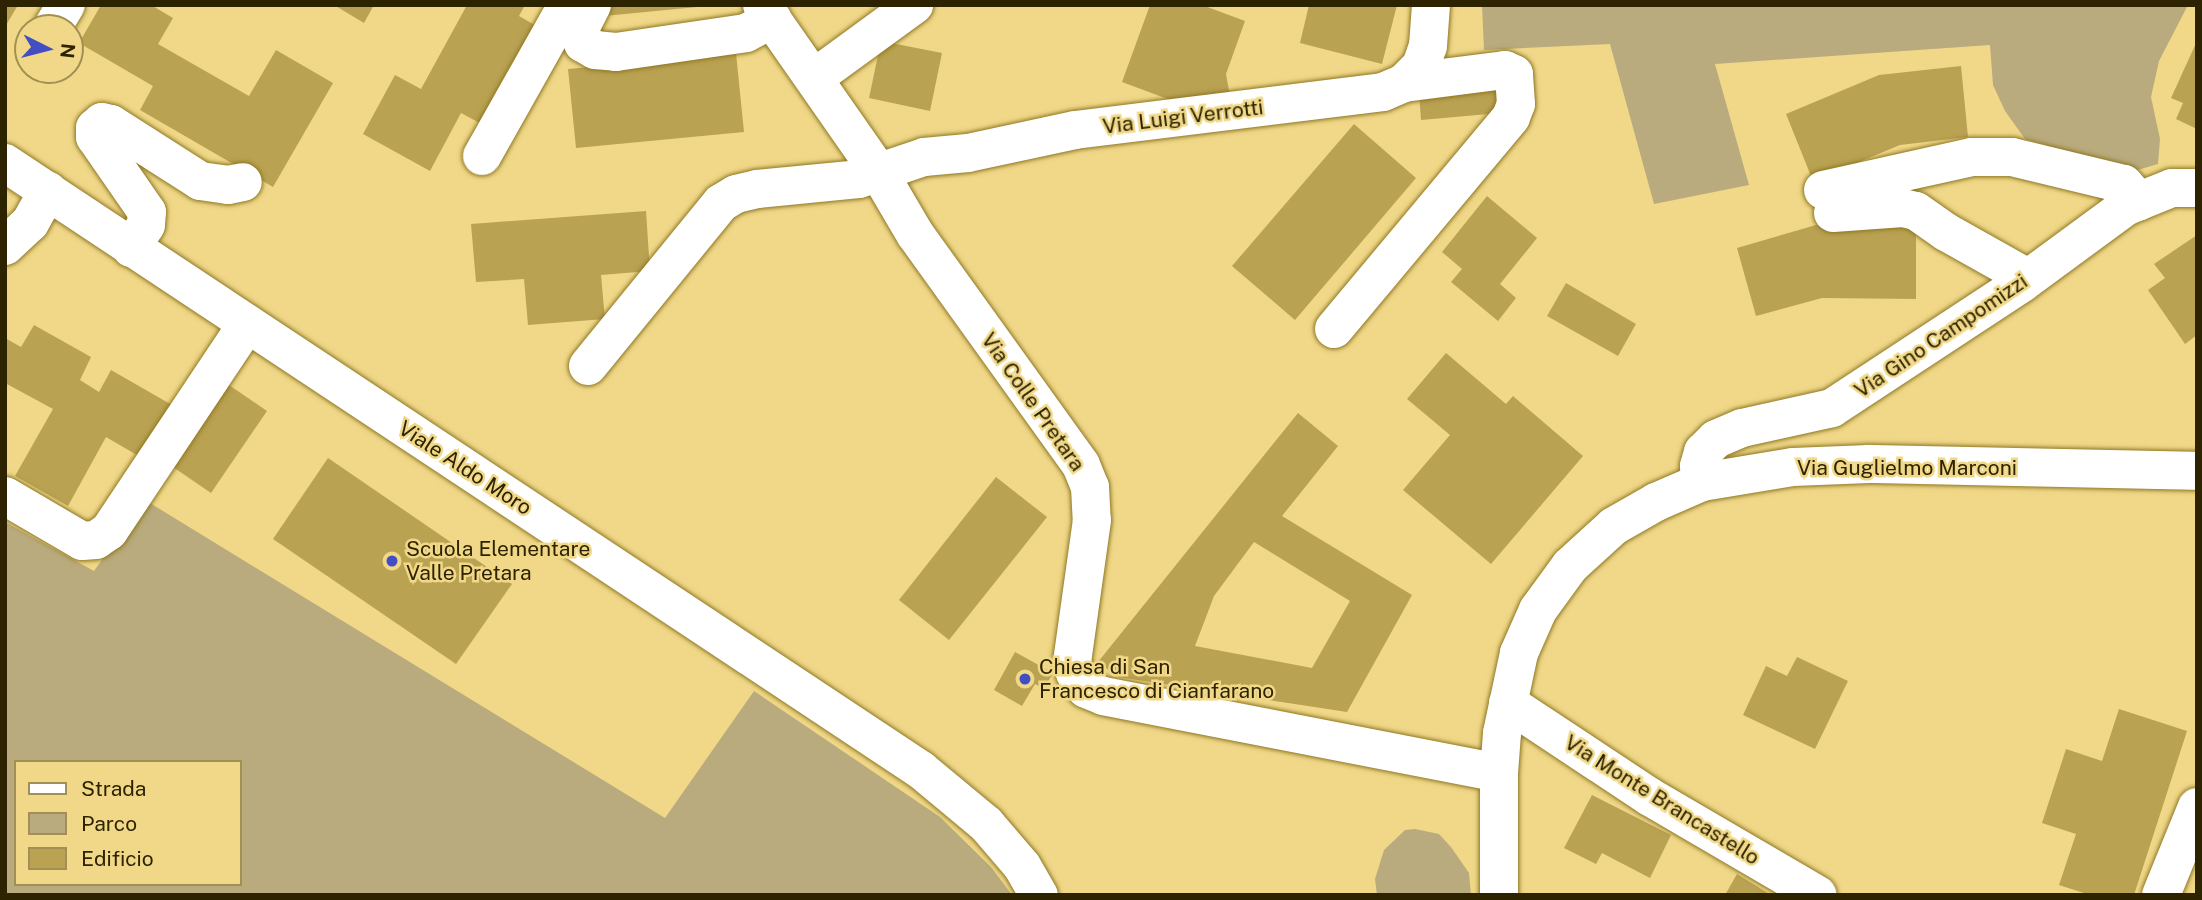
<!DOCTYPE html>
<html>
<head>
<meta charset="utf-8">
<style>
	body { margin:0 }
	#map { position:relative; width:2202px; height:900px; overflow:hidden; background:#f0d888; font-family:"Public Sans",sans-serif }
	div>[style] { position:absolute }
	.green>* { inset:0; background:#b9ab7d }
	.building>* { inset:0; background:#b9a252 }
	.roads { filter:drop-shadow(0 0 2px #8f7824) drop-shadow(0 0 2px #8f7824) }
	.minor>* { height:38px; margin:-19px; padding:0 19px; transform-origin:19px; border-radius:19px; background:#fff }
	.major>* { height:38px; margin:-19px; padding:0 19px; transform-origin:19px; border-radius:19px; background:#fff }
	.dots>* { width:19px; height:19px; translate:-50% -50%; box-sizing:border-box; border:4px solid #f0d888; border-radius:50% }
	span { translate:-50% -50%; white-space:nowrap; text-align:center; line-height:1.15; -webkit-text-stroke:5px #f0d888; paint-order:stroke }
	.street-label { font-size:21px; color:#2d2301 }
	.poi-label { font-size:21px; color:#2d2301 }
	.left { translate:0 -50%; text-align:left }
	.frame { position:absolute; inset:0; border:7px solid #2d2301; pointer-events:none }
	.legend { position:absolute; left:14px; top:760px; width:228px; height:126px; box-sizing:border-box; background:#f0d888; border:2px solid #a29052; margin:0; padding:9px 12px; list-style:none; font-size:21px; color:#2d2301 }
	.legend li { display:flex; align-items:center; gap:14px; height:35px }
	.legend b { width:35px; border:2px solid #a29052 }
	.north { position:absolute; left:14px; top:14px; width:70px; height:70px; box-sizing:border-box; background:#f0d888; border:2px solid #a29052; border-radius:50%; rotate:96deg; font-size:19px; font-weight:700; line-height:28px; text-align:center; color:#2d2301 }
	.north::after { content:''; display:block; margin:auto; width:24px; height:32px; background:#434ec3; clip-path:polygon(50% 0,100% 100%,50% 72%,0 100%) }
</style>
</head>
<body>
<div id="map">
	<div class="green">
		<i style="clip-path:polygon(1482px 5px,2188px 5px,2159px 61px,2151px 97px,2160px 139px,2158px 164px,2134px 171px,2025px 139px,2005px 111px,1993px 85px,1990px 45px,1715px 64px,1749px 185px,1654px 204px,1610px 44px,1484px 50px)"></i>
		<i style="clip-path:polygon(evenodd,145px 500px,665px 818px,754px 691px,940px 817px,991px 867px,1012px 895px,5px 894px,5px 522px,94px 571px,145px 500px,16px 762px,240px 762px,240px 884px,16px 884px,16px 762px)"></i>
		<i style="clip-path:polygon(1415px 829px,1439px 834px,1451px 847px,1469px 873px,1471px 895px,1377px 895px,1375px 879px,1384px 850px,1405px 830px)"></i>
	</div>
	<div class="building">
		<i style="clip-path:polygon(5px 5px,18px 5px,5px 27px)"></i>
		<i style="clip-path:polygon(101px 5px,151px 5px,173px 18px,158px 44px,249px 96px,276px 50px,333px 83px,273px 187px,140px 110px,153px 86px,79px 43px)"></i>
		<i style="clip-path:polygon(334px 5px,374px 5px,364px 23px)"></i>
		<i style="clip-path:polygon(467px 5px,525px 5px,519px 16px,540px 28px,487px 127px,461px 113px,430px 171px,363px 134px,395px 75px,421px 89px)"></i>
		<i style="clip-path:polygon(610px 5px,697px 5px,697px 7px,604px 16px)"></i>
		<i style="clip-path:polygon(1150px 5px,1202px 5px,1245px 21px,1226px 74px,1230px 96px,1181px 104px,1122px 82px)"></i>
		<i style="clip-path:polygon(1309px 5px,1397px 5px,1382px 64px,1300px 43px)"></i>
		<i style="clip-path:polygon(881px 41px,942px 53px,930px 111px,869px 98px)"></i>
		<i style="clip-path:polygon(2197px 41px,2197px 129px,2176px 119px,2183px 103px,2171px 98px)"></i>
		<i style="clip-path:polygon(736px 53px,744px 132px,576px 148px,568px 69px)"></i>
		<i style="clip-path:polygon(1961px 66px,1968px 137px,1900px 145px,1813px 181px,1786px 114px,1879px 75px)"></i>
		<i style="clip-path:polygon(1497px 86px,1500px 113px,1421px 120px,1419px 92px)"></i>
		<i style="clip-path:polygon(1354px 124px,1416px 178px,1295px 320px,1232px 266px)"></i>
		<i style="clip-path:polygon(1487px 196px,1537px 238px,1500px 284px,1516px 298px,1498px 321px,1451px 282px,1462px 269px,1442px 252px)"></i>
		<i style="clip-path:polygon(646px 211px,650px 271px,601px 275px,605px 319px,528px 325px,524px 279px,476px 282px,471px 224px)"></i>
		<i style="clip-path:polygon(1816px 225px,1916px 227px,1916px 299px,1822px 298px,1756px 316px,1737px 248px)"></i>
		<i style="clip-path:polygon(2197px 235px,2197px 335px,2185px 344px,2148px 290px,2165px 278px,2154px 264px)"></i>
		<i style="clip-path:polygon(1566px 283px,1636px 324px,1618px 356px,1547px 316px)"></i>
		<i style="clip-path:polygon(34px 325px,91px 357px,80px 380px,99px 392px,111px 370px,172px 405px,142px 458px,106px 437px,68px 506px,15px 476px,53px 409px,5px 383px,5px 338px,21px 347px)"></i>
		<i style="clip-path:polygon(1446px 353px,1506px 404px,1513px 396px,1583px 456px,1491px 564px,1403px 490px,1450px 435px,1407px 399px)"></i>
		<i style="clip-path:polygon(229px 385px,267px 411px,211px 493px,173px 467px)"></i>
		<i style="clip-path:polygon(evenodd,1298px 413px,1338px 446px,1282px 516px,1412px 595px,1347px 712px,1118px 677px,1098px 662px,1298px 413px,1254px 542px,1350px 601px,1312px 668px,1195px 646px,1214px 596px,1254px 542px)"></i>
		<i style="clip-path:polygon(328px 458px,512px 584px,456px 664px,273px 539px)"></i>
		<i style="clip-path:polygon(996px 477px,1047px 517px,949px 640px,899px 600px)"></i>
		<i style="clip-path:polygon(1015px 652px,1053px 673px,1044px 689px,1035px 684px,1022px 706px,994px 690px)"></i>
		<i style="clip-path:polygon(1797px 657px,1848px 681px,1815px 749px,1743px 715px,1766px 666px,1787px 676px)"></i>
		<i style="clip-path:polygon(2119px 709px,2187px 731px,2134px 895px,2090px 895px,2059px 885px,2076px 834px,2042px 823px,2066px 749px,2102px 761px)"></i>
		<i style="clip-path:polygon(1592px 795px,1671px 835px,1650px 878px,1602px 853px,1596px 864px,1564px 848px)"></i>
		<i style="clip-path:polygon(1737px 874px,1771px 895px,1725px 895px)"></i>
	</div>
	<div class="roads">
		<div class="minor">
			<i style="left:592px;top:5px;width:29px;rotate:117deg"></i>
			<i style="left:579px;top:31px;width:13px;rotate:72deg"></i>
			<i style="left:583px;top:43px;width:14px;rotate:30deg"></i>
			<i style="left:595px;top:50px;width:21px;rotate:5deg"></i>
			<i style="left:616px;top:52px;width:131px;rotate:-8.3deg"></i>
			<i style="left:746px;top:33px;width:30px;rotate:-28deg"></i>
			<i style="left:762px;top:5px;width:203px;rotate:55.1deg"></i>
			<i style="left:878px;top:171px;width:73px;rotate:59.6deg"></i>
			<i style="left:915px;top:234px;width:284px;rotate:54.3deg"></i>
			<i style="left:1081px;top:465px;width:24px;rotate:68deg"></i>
			<i style="left:1090px;top:487px;width:33px;rotate:87deg"></i>
			<i style="left:1092px;top:520px;width:143px;rotate:98deg"></i>
			<i style="left:1072px;top:662px;width:11px;rotate:75deg"></i>
			<i style="left:1075px;top:673px;width:19px;rotate:55deg"></i>
			<i style="left:1086px;top:689px;width:18px;rotate:22deg"></i>
			<i style="left:1103px;top:696px;width:403px;rotate:11deg"></i>
			<i style="left:52px;top:28px;width:27px;rotate:-59deg"></i>
			<i style="left:814px;top:78px;width:124px;rotate:-36.1deg"></i>
			<i style="left:482px;top:156px;width:173px;rotate:-60.6deg"></i>
			<i style="left:5px;top:163px;width:1099px;rotate:33.53deg"></i>
			<i style="left:921px;top:770px;width:85px;rotate:39.7deg"></i>
			<i style="left:986px;top:824px;width:55px;rotate:49.4deg"></i>
			<i style="left:1022px;top:866px;width:34px;rotate:60deg"></i>
			<i style="left:1823px;top:190px;width:153px;rotate:-12.5deg"></i>
			<i style="left:1972px;top:157px;width:40px"></i>
			<i style="left:2012px;top:157px;width:115px;rotate:13.6deg"></i>
			<i style="left:2124px;top:184px;width:23px;rotate:49deg"></i>
			<i style="left:1833px;top:213px;width:70px;rotate:-4.1deg"></i>
			<i style="left:1903px;top:208px;width:13px;rotate:13deg"></i>
			<i style="left:1916px;top:211px;width:37px;rotate:35deg"></i>
			<i style="left:1946px;top:232px;width:94px;rotate:29.3deg"></i>
			<i style="left:5px;top:246px;width:34px;rotate:-43deg"></i>
			<i style="left:30px;top:223px;width:37px;rotate:-61deg"></i>
			<i style="left:131px;top:248px;width:27px;rotate:-57deg"></i>
			<i style="left:146px;top:225px;width:13px;rotate:-86deg"></i>
			<i style="left:147px;top:212px;width:91px;rotate:-124.7deg"></i>
			<i style="left:95px;top:137px;width:9px;rotate:-90deg"></i>
			<i style="left:95px;top:128px;width:9px;rotate:-41deg"></i>
			<i style="left:102px;top:122px;width:9px;rotate:13deg"></i>
			<i style="left:111px;top:124px;width:106px;rotate:32.6deg"></i>
			<i style="left:200px;top:181px;width:28px;rotate:8deg"></i>
			<i style="left:228px;top:185px;width:15px;rotate:-11deg"></i>
			<i style="left:1334px;top:329px;width:276px;rotate:-50.1deg"></i>
			<i style="left:1511px;top:117px;width:14px;rotate:-69deg"></i>
			<i style="left:1516px;top:104px;width:30px;rotate:-94deg"></i>
			<i style="left:1514px;top:74px;width:10px;rotate:-156deg"></i>
			<i style="left:1505px;top:70px;width:102px;rotate:172.7deg"></i>
			<i style="left:588px;top:366px;width:210px;rotate:-50.8deg"></i>
			<i style="left:721px;top:203px;width:17px;rotate:-31deg"></i>
			<i style="left:736px;top:194px;width:22px;rotate:-13deg"></i>
			<i style="left:757px;top:189px;width:102px;rotate:-5.6deg"></i>
			<i style="left:859px;top:179px;width:69px;rotate:-18.7deg"></i>
			<i style="left:924px;top:157px;width:44px;rotate:-5.2deg"></i>
			<i style="left:968px;top:153px;width:109px;rotate:-12.1deg"></i>
			<i style="left:1075px;top:130px;width:310px;rotate:-7deg"></i>
			<i style="left:1383px;top:92px;width:23px;rotate:-23deg"></i>
			<i style="left:1404px;top:83px;width:24px;rotate:-45deg"></i>
			<i style="left:1421px;top:66px;width:21px;rotate:-71deg"></i>
			<i style="left:1428px;top:46px;width:41px;rotate:-85.8deg"></i>
			<i style="left:1702px;top:482px;width:16px;rotate:-101deg"></i>
			<i style="left:1699px;top:466px;width:15px;rotate:-74deg"></i>
			<i style="left:1703px;top:452px;width:18px;rotate:-45deg"></i>
			<i style="left:1716px;top:439px;width:28px;rotate:-23deg"></i>
			<i style="left:1742px;top:428px;width:92px;rotate:-12.5deg"></i>
			<i style="left:1832px;top:408px;width:227px;rotate:-33.3deg"></i>
			<i style="left:2022px;top:283px;width:130px;rotate:-36.3deg"></i>
			<i style="left:2127px;top:206px;width:48px;rotate:-21.8deg"></i>
			<i style="left:2172px;top:188px;width:25px"></i>
			<i style="left:5px;top:496px;width:89px;rotate:30.3deg"></i>
			<i style="left:82px;top:541px;width:14px;rotate:-4deg"></i>
			<i style="left:96px;top:540px;width:16px;rotate:-35deg"></i>
			<i style="left:109px;top:531px;width:249px;rotate:-56.3deg"></i>
			<i style="left:1508px;top:703px;width:170px;rotate:33.5deg"></i>
			<i style="left:1650px;top:797px;width:194px;rotate:30.3deg"></i>
			<i style="left:2161px;top:895px;width:95px;rotate:-67.8deg"></i>
		</div>
		<div class="major">
			<i style="left:1499px;top:895px;width:122px;rotate:-90deg"></i>
			<i style="left:1499px;top:773px;width:40px;rotate:-85.7deg"></i>
			<i style="left:1502px;top:733px;width:82px;rotate:-78deg"></i>
			<i style="left:1519px;top:653px;width:47px;rotate:-66.2deg"></i>
			<i style="left:1538px;top:610px;width:54px;rotate:-54deg"></i>
			<i style="left:1570px;top:566px;width:59px;rotate:-42.3deg"></i>
			<i style="left:1614px;top:526px;width:48px;rotate:-29.7deg"></i>
			<i style="left:1656px;top:502px;width:50px;rotate:-23.5deg"></i>
			<i style="left:1702px;top:482px;width:92px;rotate:-9.4deg"></i>
			<i style="left:1793px;top:467px;width:76px;rotate:-2.3deg"></i>
			<i style="left:1869px;top:464px;width:328px;rotate:1.2deg"></i>
		</div>
	</div>
	<div class="dots">
		<i style="left:392px;top:561px;background:#434ec3"></i>
		<i style="left:1025px;top:679px;background:#434ec3"></i>
	</div>
	<div class="street-label">
		<span style="left:1183px;top:117px;rotate:-7deg">Via Luigi Verrotti</span>
		<span style="left:1941px;top:336px;rotate:-34deg">Via Gino Campomizzi</span>
		<span style="left:1033px;top:402px;rotate:55deg">Via Colle Pretara</span>
		<span style="left:465px;top:468px;rotate:33deg">Viale Aldo Moro</span>
		<span style="left:1907px;top:468px">Via Guglielmo Marconi</span>
		<span style="left:1662px;top:800px;rotate:32deg">Via Monte Brancastello</span>
	</div>
	<div class="poi-label">
		<span class="left" style="left:406px;top:561px">Scuola Elementare<br>Valle Pretara</span>
		<span class="left" style="left:1039px;top:679px">Chiesa di San<br>Francesco di Cianfarano</span>
	</div>
	<div class="frame"></div>
	<ul class="legend">
	<li><b style="height:9px;background:#fff"></b>Strada</li>
	<li><b style="height:19px;background:#b9ab7d"></b>Parco</li>
	<li><b style="height:19px;background:#b9a252"></b>Edificio</li>
	</ul>
	<div class="north">N</div>
</div>
</body>
</html>
